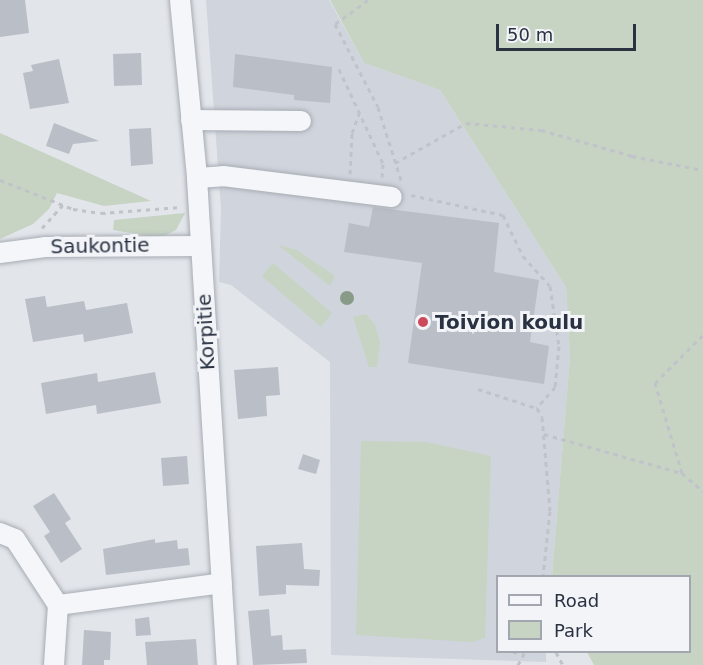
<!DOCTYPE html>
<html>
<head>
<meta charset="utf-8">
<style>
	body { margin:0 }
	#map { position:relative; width:703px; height:665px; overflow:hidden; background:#e2e5ea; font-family:"DejaVu Sans",sans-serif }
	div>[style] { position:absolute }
	.built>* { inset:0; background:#d0d4dc }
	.green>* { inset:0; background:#c7d4c4 }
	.building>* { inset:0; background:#babec7 }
	.path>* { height:3px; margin-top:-1.5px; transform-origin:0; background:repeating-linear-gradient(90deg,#c0c3c9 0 4.5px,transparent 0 9px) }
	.roads { filter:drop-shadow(0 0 2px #a7acb4) drop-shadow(0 0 2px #a7acb4) }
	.minor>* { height:20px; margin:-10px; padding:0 10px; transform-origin:10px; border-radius:10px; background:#f5f6f9 }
	.trees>* { width:14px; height:14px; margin:-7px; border-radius:50%; background:#889b88 }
	.dots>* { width:16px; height:16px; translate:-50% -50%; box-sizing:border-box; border:3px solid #f2f4f8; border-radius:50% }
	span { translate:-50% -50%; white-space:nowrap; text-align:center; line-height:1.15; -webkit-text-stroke:6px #f2f4f8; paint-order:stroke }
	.street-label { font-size:20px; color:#2a3242 }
	.poi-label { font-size:20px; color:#2a3242; font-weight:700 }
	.left { translate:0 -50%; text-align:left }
	.legend { position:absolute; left:496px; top:575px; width:195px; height:78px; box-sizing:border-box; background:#f2f4f8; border:2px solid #a2a6af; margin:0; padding:8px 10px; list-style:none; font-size:18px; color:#2a3242 }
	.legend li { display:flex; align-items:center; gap:12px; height:30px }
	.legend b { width:30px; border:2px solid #a2a6af }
	.scale { position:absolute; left:496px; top:24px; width:140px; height:27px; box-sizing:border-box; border:3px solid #2a3242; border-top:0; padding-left:8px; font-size:18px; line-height:21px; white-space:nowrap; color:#2a3242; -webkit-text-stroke:4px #f2f4f8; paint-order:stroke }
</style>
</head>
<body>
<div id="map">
	<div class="built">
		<i style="clip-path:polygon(206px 0,329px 0,364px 63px,440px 90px,566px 287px,570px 356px,552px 576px,498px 576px,498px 652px,546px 652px,546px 662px,331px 655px,330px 362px,231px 285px,219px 282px,221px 208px)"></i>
	</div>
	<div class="green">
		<i style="clip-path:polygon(330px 0,703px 0,703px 665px,594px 665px,587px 652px,690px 652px,690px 576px,552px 576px,570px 356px,566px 287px,440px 90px,364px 63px)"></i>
		<i style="clip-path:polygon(0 133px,151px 201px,104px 206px,57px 193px,49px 209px,33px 224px,0 239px)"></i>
		<i style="clip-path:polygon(185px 213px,176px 230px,160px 238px,113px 230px,114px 220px)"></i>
		<i style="clip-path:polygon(278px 245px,297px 250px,335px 276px,330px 286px)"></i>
		<i style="clip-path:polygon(273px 263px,332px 313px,321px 327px,262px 276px)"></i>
		<i style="clip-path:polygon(366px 314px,375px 325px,380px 342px,377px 367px,369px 367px,353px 317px)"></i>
		<i style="clip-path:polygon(361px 441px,426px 442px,491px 456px,485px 638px,472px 642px,356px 635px)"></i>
	</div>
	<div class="building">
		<i style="clip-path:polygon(0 0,25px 0,29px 33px,0 37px)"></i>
		<i style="clip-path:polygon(141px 53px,142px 85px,114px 86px,113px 54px)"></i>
		<i style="clip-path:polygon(235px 54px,332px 67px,330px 103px,294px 100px,294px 95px,233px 87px)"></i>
		<i style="clip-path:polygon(59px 59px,69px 103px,30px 109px,23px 73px,33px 71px,31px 65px)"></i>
		<i style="clip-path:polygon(54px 123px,99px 141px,73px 144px,69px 154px,46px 146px)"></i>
		<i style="clip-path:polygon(151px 128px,153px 164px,131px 166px,129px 129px)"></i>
		<i style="clip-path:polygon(373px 207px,499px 223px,494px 272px,539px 280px,530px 342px,549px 346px,544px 384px,408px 363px,422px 263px,344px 252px,349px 223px,369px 227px)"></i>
		<i style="clip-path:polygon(45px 296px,47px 307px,84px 301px,86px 310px,127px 303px,133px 333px,84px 342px,83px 334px,33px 342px,25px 299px)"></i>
		<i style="clip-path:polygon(278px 367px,280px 395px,266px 396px,267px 416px,238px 419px,234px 370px)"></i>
		<i style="clip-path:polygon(155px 372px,161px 403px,97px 414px,96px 405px,46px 414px,41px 383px,97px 373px,98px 382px)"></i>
		<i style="clip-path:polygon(303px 454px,320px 460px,316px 474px,298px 469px)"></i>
		<i style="clip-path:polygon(187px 456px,189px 484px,163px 486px,161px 458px)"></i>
		<i style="clip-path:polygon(54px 493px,71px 519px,65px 523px,82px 549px,61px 563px,44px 536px,50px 532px,33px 506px)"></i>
		<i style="clip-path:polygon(155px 539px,155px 543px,177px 540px,178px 549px,188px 548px,190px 565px,106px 575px,103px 549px)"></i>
		<i style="clip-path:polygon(302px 543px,304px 569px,320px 570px,319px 586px,286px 585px,286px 594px,259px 596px,256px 546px)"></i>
		<i style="clip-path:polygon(269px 609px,271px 636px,282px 635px,283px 650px,306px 649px,307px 663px,253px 665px,248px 611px)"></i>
		<i style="clip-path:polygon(149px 617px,151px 635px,136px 636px,135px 619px)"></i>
		<i style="clip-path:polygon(84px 630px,111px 632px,110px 660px,104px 660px,104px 665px,82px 665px)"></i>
		<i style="clip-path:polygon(196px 639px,198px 665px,147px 665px,145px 642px)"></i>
	</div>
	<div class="path">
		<i style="left:368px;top:0;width:41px;rotate:144deg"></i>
		<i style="left:335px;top:24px;width:93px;rotate:62.6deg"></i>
		<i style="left:378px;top:107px;width:77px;rotate:72.5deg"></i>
		<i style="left:339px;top:69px;width:105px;rotate:65.1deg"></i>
		<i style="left:383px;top:164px;width:13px;rotate:94deg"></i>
		<i style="left:395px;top:163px;width:81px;rotate:-29.4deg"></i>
		<i style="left:466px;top:123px;width:75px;rotate:5.3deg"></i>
		<i style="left:541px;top:130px;width:95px;rotate:15.9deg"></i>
		<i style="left:632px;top:156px;width:72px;rotate:11.2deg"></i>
		<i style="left:350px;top:174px;width:41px;rotate:-87.2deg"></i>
		<i style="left:352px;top:133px;width:20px;rotate:-70deg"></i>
		<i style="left:0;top:180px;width:79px;rotate:21.7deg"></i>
		<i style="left:73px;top:209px;width:28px;rotate:8deg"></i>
		<i style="left:101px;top:213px;width:80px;rotate:-4.3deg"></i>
		<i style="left:411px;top:195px;width:94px;rotate:12.3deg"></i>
		<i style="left:503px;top:215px;width:46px;rotate:64deg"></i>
		<i style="left:523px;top:256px;width:40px;rotate:48deg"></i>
		<i style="left:550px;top:286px;width:61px;rotate:81.5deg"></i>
		<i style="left:559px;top:346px;width:41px;rotate:95.6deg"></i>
		<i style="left:555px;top:387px;width:28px;rotate:131deg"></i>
		<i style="left:42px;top:228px;width:31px;rotate:-48deg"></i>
		<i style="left:478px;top:389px;width:62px;rotate:17.9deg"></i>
		<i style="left:537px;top:408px;width:10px;rotate:61deg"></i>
		<i style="left:542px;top:417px;width:94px;rotate:85.1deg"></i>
		<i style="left:550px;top:511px;width:65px;rotate:96.1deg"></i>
		<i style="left:544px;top:434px;width:143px;rotate:15.8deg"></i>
		<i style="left:682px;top:473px;width:28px;rotate:41deg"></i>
		<i style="left:682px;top:473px;width:94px;rotate:-106.7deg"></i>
		<i style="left:655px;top:383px;width:68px;rotate:-45deg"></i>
		<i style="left:513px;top:652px;width:10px;rotate:6deg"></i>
		<i style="left:556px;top:652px;width:15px;rotate:62deg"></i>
		<i style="left:518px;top:665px;width:15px;rotate:-62deg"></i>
	</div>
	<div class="roads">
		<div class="minor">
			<i style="left:180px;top:0;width:179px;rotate:84.5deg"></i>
			<i style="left:197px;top:178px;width:488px;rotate:86.5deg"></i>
			<i style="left:191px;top:120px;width:110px;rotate:0.5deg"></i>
			<i style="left:197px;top:178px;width:26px;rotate:-4deg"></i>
			<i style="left:223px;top:176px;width:170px;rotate:7.1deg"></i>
			<i style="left:0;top:253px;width:45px;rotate:-7.6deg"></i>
			<i style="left:45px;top:247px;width:156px;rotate:-0.4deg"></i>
			<i style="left:0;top:533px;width:16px;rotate:22deg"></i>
			<i style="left:15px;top:539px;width:79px;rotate:56.9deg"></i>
			<i style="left:54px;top:665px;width:60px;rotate:-86.2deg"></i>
			<i style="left:58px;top:605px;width:165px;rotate:-7.6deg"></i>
		</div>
	</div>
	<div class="trees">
		<i style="left:347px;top:298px"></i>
	</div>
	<div class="dots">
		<i style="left:423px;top:322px;background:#cc4a5a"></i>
	</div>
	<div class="street-label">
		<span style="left:100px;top:246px;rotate:-1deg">Saukontie</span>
		<span style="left:206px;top:332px;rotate:-93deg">Korpitie</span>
	</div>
	<div class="poi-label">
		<span class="left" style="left:435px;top:322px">Toivion koulu</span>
	</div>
	<ul class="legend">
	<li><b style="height:8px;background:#f5f6f9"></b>Road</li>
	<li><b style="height:16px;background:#c7d4c4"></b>Park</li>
	</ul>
	<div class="scale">50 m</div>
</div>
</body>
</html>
